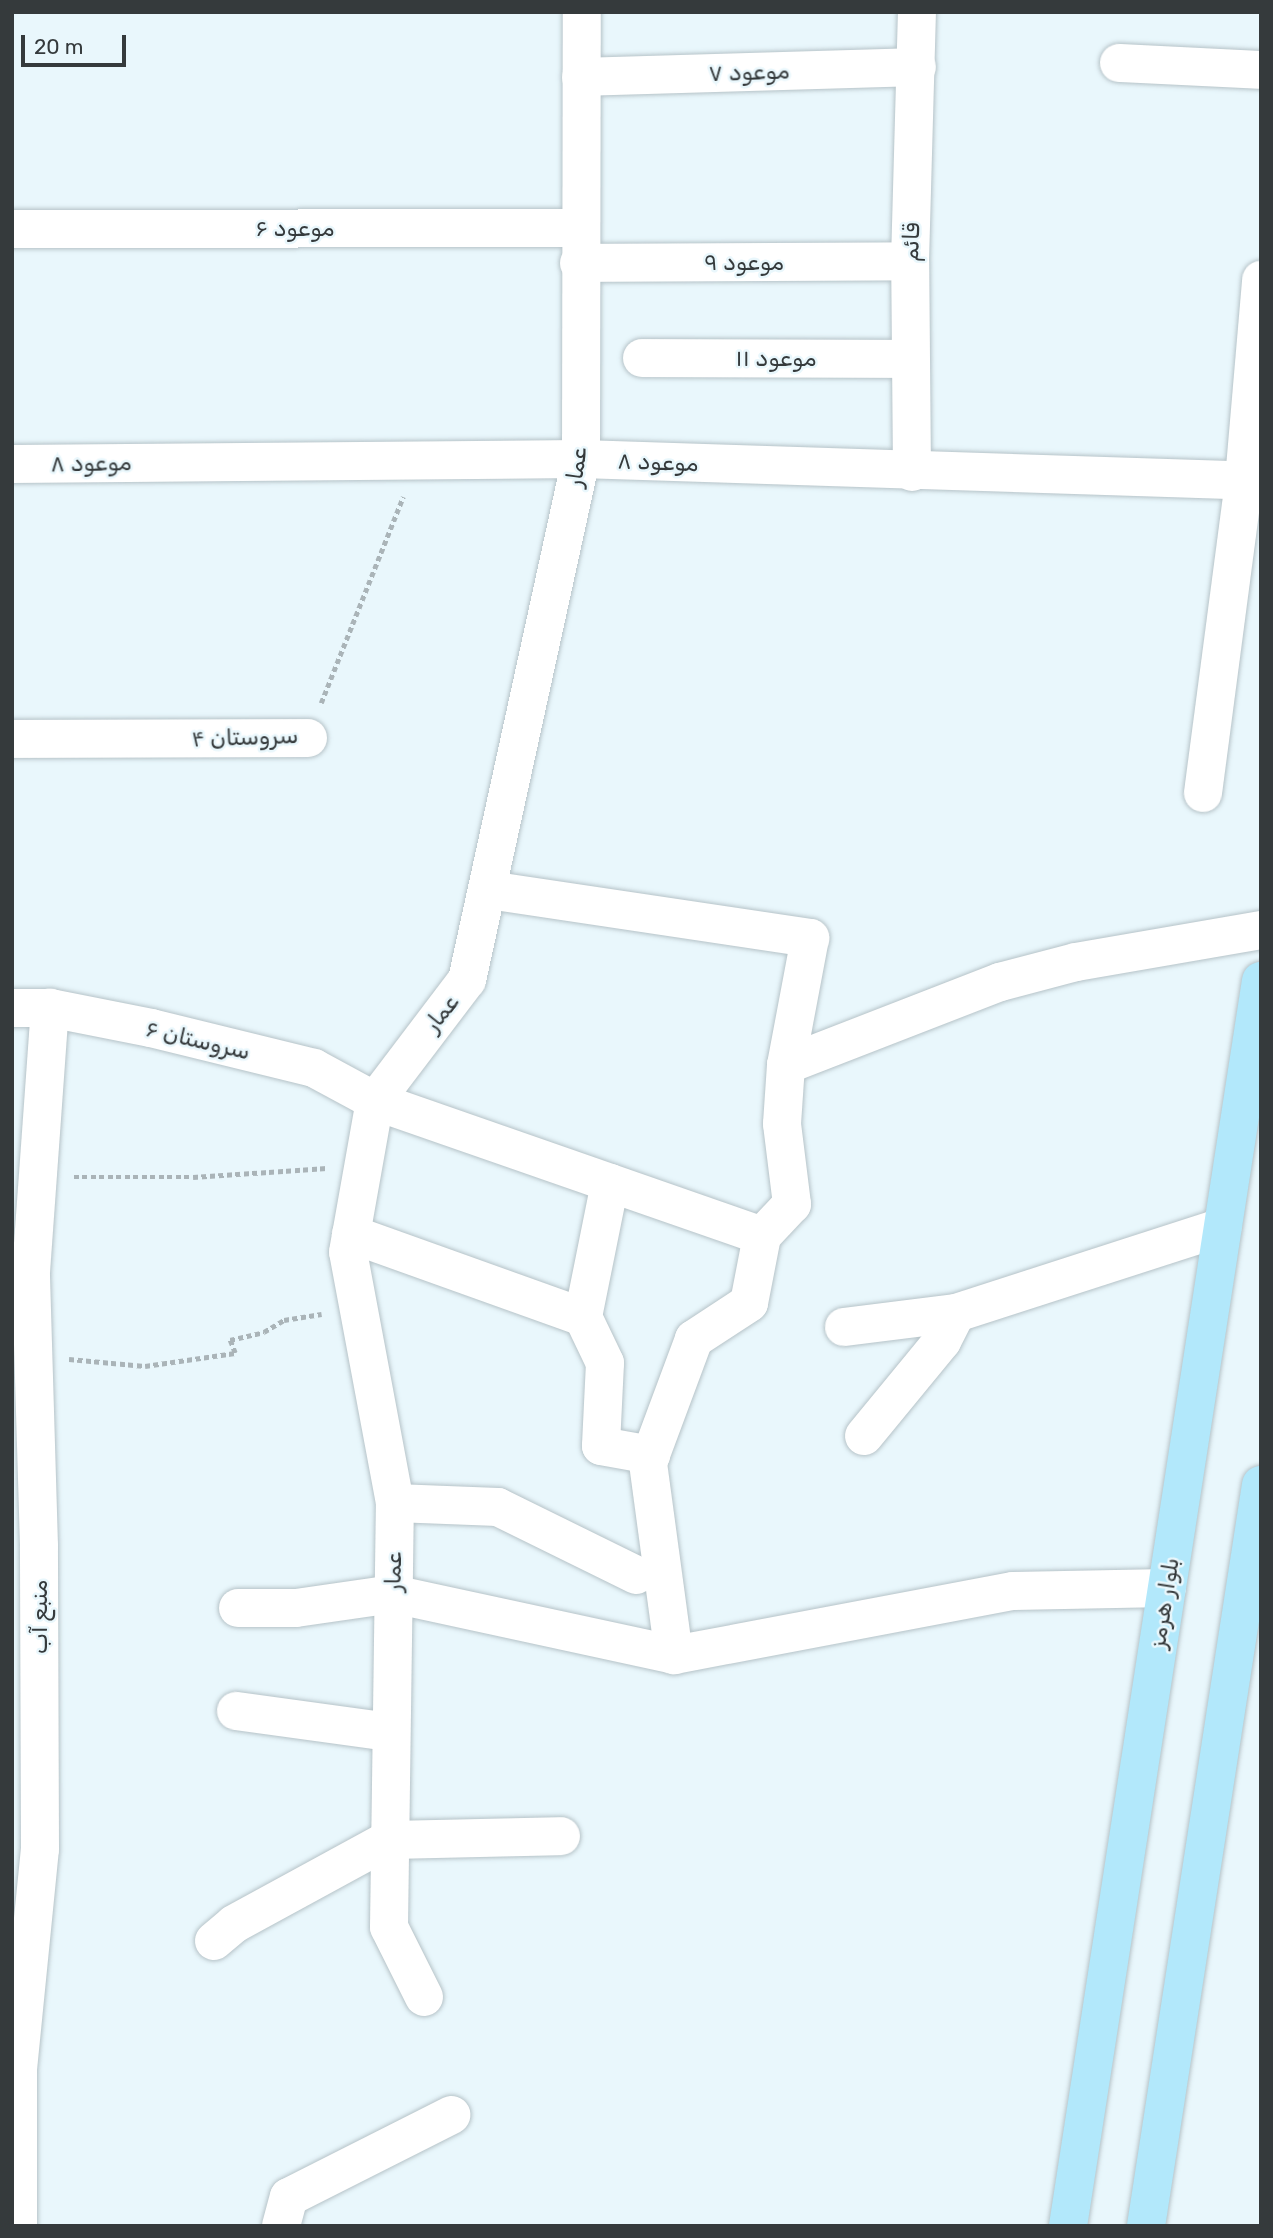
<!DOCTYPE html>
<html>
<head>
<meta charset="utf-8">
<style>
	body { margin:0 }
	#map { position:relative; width:1273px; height:2238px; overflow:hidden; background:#e9f7fc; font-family:Rubik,Vazirmatn,sans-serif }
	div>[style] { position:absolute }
	.path>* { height:4.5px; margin-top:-2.25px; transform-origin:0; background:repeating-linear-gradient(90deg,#aab4b8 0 5px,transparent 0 8.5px) }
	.roads { filter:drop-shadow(0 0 2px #b6c3c8) drop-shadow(0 0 2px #b6c3c8) }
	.minor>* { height:38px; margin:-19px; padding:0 19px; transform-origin:19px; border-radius:19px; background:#fff }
	.major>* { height:38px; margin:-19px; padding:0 19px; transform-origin:19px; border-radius:19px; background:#b2e8fb }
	span { translate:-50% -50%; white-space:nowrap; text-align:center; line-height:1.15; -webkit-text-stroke:5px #e9f7fc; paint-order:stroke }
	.street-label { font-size:23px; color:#353a3c }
	.frame { position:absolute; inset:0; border:14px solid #353a3c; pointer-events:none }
	.scale { position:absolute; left:21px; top:35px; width:105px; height:32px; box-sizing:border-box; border:4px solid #353a3c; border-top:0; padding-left:9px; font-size:21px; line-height:24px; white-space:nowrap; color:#353a3c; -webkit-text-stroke:5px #e9f7fc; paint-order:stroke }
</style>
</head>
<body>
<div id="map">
	<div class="path">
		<i style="left:321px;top:703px;width:222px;rotate:-68.3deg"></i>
		<i style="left:74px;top:1177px;width:119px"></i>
		<i style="left:193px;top:1177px;width:134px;rotate:-3.8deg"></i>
		<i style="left:69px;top:1359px;width:76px;rotate:5.3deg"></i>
		<i style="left:145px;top:1366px;width:91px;rotate:-8.2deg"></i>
		<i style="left:235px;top:1353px;width:14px;rotate:-111deg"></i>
		<i style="left:230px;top:1340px;width:35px;rotate:-13deg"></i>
		<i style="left:264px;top:1332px;width:23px;rotate:-31deg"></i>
		<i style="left:284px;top:1320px;width:38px;rotate:-9deg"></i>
	</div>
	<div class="roads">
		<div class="minor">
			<i style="left:1119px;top:63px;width:142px;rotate:2.8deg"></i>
			<i style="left:581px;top:77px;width:336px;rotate:-1.7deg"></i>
			<i style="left:12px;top:229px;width:567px;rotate:-0.1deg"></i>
			<i style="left:579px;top:263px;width:331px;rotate:-0.3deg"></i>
			<i style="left:642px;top:358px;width:268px;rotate:0.2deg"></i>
			<i style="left:12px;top:464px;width:569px;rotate:-0.5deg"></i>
			<i style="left:581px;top:459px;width:680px;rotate:1.85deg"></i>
			<i style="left:912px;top:472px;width:211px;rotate:-90.5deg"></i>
			<i style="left:910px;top:261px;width:249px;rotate:-88.4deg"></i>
			<i style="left:12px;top:739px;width:296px;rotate:-0.2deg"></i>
			<i style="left:1203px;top:793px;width:316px;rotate:-82.5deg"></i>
			<i style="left:1244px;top:480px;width:201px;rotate:-85.1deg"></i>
			<i style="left:489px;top:890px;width:325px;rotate:8.5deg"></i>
			<i style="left:810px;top:938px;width:129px;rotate:100.7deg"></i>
			<i style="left:786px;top:1065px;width:59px;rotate:93.9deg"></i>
			<i style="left:782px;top:1124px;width:81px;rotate:82.9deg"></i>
			<i style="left:792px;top:1204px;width:44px;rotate:133.2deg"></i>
			<i style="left:762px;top:1236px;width:68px;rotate:101deg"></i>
			<i style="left:749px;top:1303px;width:66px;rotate:146.8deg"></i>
			<i style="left:694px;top:1339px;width:132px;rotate:110.4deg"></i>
			<i style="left:648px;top:1463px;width:194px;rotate:82.3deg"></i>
			<i style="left:12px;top:1008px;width:38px"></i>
			<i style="left:50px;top:1008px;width:103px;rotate:11.2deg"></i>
			<i style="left:151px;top:1028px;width:168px;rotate:13.8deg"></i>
			<i style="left:314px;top:1068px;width:69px;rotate:28.4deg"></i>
			<i style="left:375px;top:1101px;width:410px;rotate:19.2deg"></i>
			<i style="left:786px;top:1065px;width:230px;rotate:-21.2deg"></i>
			<i style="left:1000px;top:982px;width:79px;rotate:-14.7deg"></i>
			<i style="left:1076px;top:962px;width:188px;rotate:-9.8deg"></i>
			<i style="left:610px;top:1183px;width:137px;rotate:101.4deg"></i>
			<i style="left:583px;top:1317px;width:51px;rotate:64.4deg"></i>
			<i style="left:605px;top:1363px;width:83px;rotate:92.8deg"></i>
			<i style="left:601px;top:1446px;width:51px;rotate:10.2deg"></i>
			<i style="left:351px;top:1234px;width:246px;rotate:19.7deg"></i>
			<i style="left:844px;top:1327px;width:113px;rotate:-7.1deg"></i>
			<i style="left:956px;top:1313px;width:280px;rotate:-17.9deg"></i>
			<i style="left:864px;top:1436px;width:123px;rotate:-50.6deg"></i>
			<i style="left:942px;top:1341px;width:31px;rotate:-63deg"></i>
			<i style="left:395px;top:1503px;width:103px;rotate:2.2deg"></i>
			<i style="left:498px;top:1507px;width:154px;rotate:26.2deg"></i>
			<i style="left:238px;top:1608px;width:58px"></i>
			<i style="left:296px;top:1608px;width:98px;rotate:-8.2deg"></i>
			<i style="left:393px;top:1594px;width:288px;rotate:12.2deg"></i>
			<i style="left:674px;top:1655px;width:345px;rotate:-10.7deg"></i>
			<i style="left:1013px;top:1591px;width:154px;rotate:-1.1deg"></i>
			<i style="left:236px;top:1711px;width:155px;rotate:7.8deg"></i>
			<i style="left:214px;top:1941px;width:26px;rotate:-40deg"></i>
			<i style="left:234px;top:1924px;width:175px;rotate:-28.6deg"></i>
			<i style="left:388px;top:1840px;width:173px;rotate:-1.3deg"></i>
			<i style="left:424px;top:1997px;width:78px;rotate:-116.6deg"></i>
			<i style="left:389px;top:1927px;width:424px;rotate:-89.2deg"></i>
			<i style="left:395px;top:1503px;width:255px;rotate:-100.6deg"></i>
			<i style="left:348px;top:1252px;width:153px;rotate:-79.9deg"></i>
			<i style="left:375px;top:1101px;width:152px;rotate:-52.8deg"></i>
			<i style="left:467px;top:980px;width:533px;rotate:-77.66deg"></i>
			<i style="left:581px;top:459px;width:447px;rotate:-89.9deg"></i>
			<i style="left:18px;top:2226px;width:157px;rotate:-90deg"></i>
			<i style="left:18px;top:2069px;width:221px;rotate:-84.3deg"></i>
			<i style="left:40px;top:1849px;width:303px;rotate:-90.2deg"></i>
			<i style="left:39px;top:1546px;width:274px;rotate:-91.7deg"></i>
			<i style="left:31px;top:1272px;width:265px;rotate:-85.9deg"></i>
			<i style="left:281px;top:2226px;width:30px;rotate:-75deg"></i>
			<i style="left:289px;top:2197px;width:182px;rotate:-26.8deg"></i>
		</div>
		<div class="major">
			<i style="left:1068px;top:2226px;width:1260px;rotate:-81.19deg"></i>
			<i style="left:1146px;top:2226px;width:750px;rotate:-81.18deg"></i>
		</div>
	</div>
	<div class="street-label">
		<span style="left:749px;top:72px;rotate:-2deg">موعود ۷</span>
		<span style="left:295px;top:228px">موعود ۶</span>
		<span style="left:911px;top:242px;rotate:-88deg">قائم</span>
		<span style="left:744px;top:262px">موعود ۹</span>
		<span style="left:776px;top:358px">موعود ۱۱</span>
		<span style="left:658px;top:462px;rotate:2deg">موعود ۸</span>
		<span style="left:91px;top:463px;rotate:-1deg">موعود ۸</span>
		<span style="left:576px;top:467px;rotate:-82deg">عمار</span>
		<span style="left:245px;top:737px;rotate:-2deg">سروستان ۴</span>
		<span style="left:441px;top:1013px;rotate:-51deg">عمار</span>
		<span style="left:198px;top:1040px;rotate:13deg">سروستان ۶</span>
		<span style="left:393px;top:1572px;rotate:-89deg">عمار</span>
		<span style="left:1164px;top:1603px;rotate:-81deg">بلوار هرمز</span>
		<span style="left:39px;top:1617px;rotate:-90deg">منبع آب</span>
	</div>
	<div class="frame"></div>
	<div class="scale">20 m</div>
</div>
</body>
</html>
